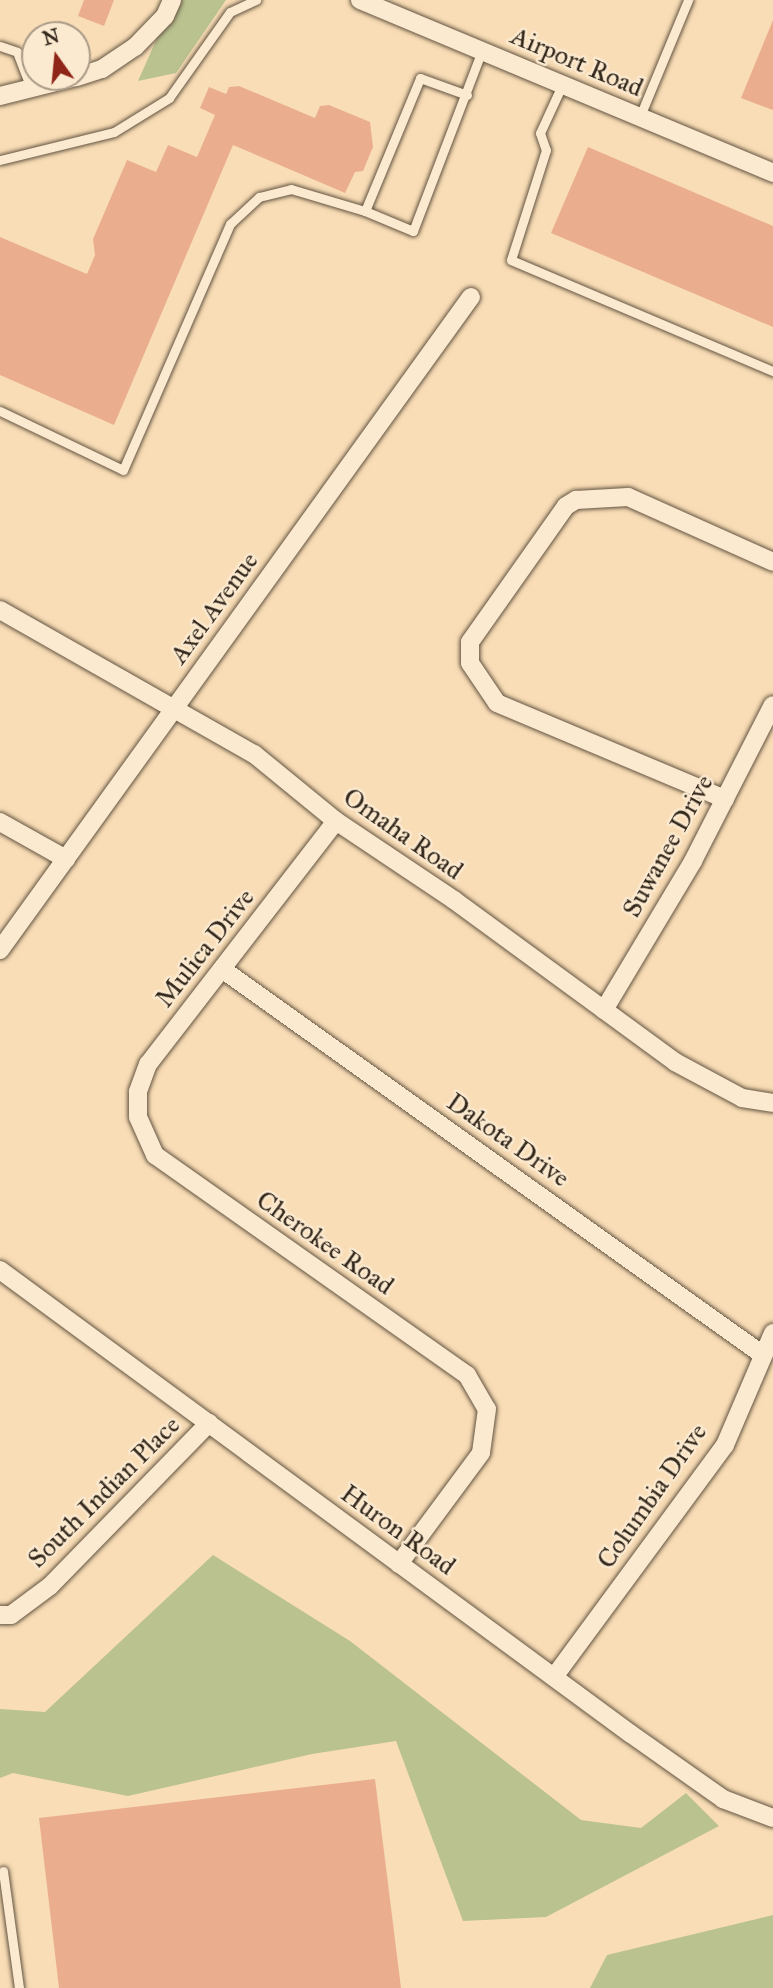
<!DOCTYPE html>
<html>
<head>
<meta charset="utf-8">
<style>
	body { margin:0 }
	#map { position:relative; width:773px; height:1988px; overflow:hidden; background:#f9ddb6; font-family:"IM FELL Great Primer",serif }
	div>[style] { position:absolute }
	.green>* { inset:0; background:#bac290 }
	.building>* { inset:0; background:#eaae8f }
	.roads { filter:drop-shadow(0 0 2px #635441) drop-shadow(0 0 2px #635441) }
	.service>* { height:9px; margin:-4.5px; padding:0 4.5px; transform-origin:4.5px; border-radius:4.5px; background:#fbe9d0 }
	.minor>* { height:18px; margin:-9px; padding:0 9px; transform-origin:9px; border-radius:9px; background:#fbe9d0 }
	span { translate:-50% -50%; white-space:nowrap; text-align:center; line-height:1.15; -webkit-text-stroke:5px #fbe9d0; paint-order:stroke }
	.street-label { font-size:26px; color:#31261a }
	.north { position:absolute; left:21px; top:21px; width:70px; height:70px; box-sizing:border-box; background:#fbe9d0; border:2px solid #aa9b87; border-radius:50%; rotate:345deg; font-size:19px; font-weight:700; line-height:28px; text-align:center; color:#31261a }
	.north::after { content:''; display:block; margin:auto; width:24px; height:32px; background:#8f2418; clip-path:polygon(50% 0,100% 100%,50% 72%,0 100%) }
</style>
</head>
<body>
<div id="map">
	<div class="green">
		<i style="clip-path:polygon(174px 0,226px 0,176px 73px,138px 81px)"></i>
		<i style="clip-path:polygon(213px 1555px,350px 1641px,581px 1820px,641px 1828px,686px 1793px,719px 1826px,546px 1917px,463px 1921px,396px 1741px,312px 1754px,128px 1796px,13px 1773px,0 1778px,0 1709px,45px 1712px)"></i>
		<i style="clip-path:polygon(773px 1915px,773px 1988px,590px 1988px,607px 1955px)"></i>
	</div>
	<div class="building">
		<i style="clip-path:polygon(84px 0,114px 0,104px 26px,78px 16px)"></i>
		<i style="clip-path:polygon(773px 20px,773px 110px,741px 98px)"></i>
		<i style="clip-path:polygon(239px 86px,315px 118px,320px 106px,329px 105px,370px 122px,373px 147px,363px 171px,355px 172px,345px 193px,233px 145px,114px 425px,0 375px,0 237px,87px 274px,95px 255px,93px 239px,127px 160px,156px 172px,168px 145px,197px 157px,215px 115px,200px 108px,209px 87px,226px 94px,229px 87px)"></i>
		<i style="clip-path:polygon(588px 147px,773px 226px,773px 327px,551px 233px)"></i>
		<i style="clip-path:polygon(375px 1779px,401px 1988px,59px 1988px,39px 1818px)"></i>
	</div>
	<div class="roads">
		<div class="service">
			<i style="left:0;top:46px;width:18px;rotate:19deg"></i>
			<i style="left:17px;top:52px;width:39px;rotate:69deg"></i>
			<i style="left:563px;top:83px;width:55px;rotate:114.7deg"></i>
			<i style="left:540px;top:133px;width:18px;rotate:71deg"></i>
			<i style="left:546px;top:150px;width:115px;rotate:107.7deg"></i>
			<i style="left:511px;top:260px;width:285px;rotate:23deg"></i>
			<i style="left:640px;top:116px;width:126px;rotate:-67.5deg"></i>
			<i style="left:0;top:160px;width:117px;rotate:-13.8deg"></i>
			<i style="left:114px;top:132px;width:65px;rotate:-31.7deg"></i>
			<i style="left:169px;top:98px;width:105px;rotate:-54.7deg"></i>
			<i style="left:230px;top:12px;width:29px;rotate:-25deg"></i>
			<i style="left:365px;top:211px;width:52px;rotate:22.6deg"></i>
			<i style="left:413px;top:231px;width:194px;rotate:-69.1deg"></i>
			<i style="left:0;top:411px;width:136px;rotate:25.6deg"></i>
			<i style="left:123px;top:470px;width:268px;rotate:-66.5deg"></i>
			<i style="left:230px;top:224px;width:40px;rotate:-43deg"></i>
			<i style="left:259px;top:197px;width:33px;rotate:-14deg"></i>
			<i style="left:291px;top:189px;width:77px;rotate:16.6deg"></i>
			<i style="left:365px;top:211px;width:144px;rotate:-67.5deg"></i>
			<i style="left:420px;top:78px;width:50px;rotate:19.9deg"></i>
			<i style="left:3px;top:1871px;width:118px;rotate:82.2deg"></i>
		</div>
		<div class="minor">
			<i style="left:360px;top:0;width:448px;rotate:22.7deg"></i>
			<i style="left:77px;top:77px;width:26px;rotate:-18deg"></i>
			<i style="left:102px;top:69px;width:40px;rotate:-34deg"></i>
			<i style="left:135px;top:47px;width:43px;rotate:-45.9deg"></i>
			<i style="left:165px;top:16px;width:17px;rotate:-66deg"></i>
			<i style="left:0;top:96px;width:78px;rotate:-14deg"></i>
			<i style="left:0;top:610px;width:292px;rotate:29.6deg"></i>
			<i style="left:254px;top:754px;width:106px;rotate:39.3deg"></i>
			<i style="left:336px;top:821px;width:142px;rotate:33.8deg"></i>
			<i style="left:454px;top:900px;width:274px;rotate:36.2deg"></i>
			<i style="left:675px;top:1062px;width:76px;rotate:28.2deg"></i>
			<i style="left:742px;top:1098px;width:31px;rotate:9deg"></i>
			<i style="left:725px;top:799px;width:247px;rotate:-157.2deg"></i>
			<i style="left:497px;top:703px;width:48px;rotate:-124deg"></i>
			<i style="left:470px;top:663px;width:21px;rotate:-90deg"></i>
			<i style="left:470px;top:642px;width:166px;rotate:-54.8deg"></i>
			<i style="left:566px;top:506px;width:12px;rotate:-31deg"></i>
			<i style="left:576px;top:500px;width:52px;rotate:-3.3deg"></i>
			<i style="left:628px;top:497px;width:159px;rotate:24.1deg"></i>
			<i style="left:336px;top:821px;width:307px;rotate:127.7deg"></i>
			<i style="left:148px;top:1064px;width:30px;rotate:110deg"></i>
			<i style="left:138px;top:1092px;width:25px;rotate:90deg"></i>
			<i style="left:138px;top:1117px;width:42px;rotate:65.9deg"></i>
			<i style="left:155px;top:1155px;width:382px;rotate:35.2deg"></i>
			<i style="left:467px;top:1375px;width:39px;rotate:60deg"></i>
			<i style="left:487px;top:1409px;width:44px;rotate:97.8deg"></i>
			<i style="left:481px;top:1453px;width:138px;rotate:126.5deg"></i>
			<i style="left:0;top:822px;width:76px;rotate:29.3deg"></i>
			<i style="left:0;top:950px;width:805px;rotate:-54.2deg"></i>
			<i style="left:222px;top:969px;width:665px;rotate:35.51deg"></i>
			<i style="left:604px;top:1010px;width:174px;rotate:-59.1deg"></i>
			<i style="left:693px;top:861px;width:175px;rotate:-62.9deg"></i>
			<i style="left:0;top:1270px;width:783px;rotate:36.33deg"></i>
			<i style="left:631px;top:1734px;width:113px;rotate:35.2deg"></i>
			<i style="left:723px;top:1799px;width:53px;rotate:20.8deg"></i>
			<i style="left:0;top:1615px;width:11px"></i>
			<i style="left:11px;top:1615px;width:49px;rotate:-36.6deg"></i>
			<i style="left:50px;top:1586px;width:228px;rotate:-45.7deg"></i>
			<i style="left:554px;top:1677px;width:288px;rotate:-53.6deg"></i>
			<i style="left:725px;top:1445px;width:122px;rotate:-66.8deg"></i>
		</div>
	</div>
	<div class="street-label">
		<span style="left:577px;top:62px;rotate:23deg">Airport Road</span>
		<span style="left:214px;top:608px;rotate:-54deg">Axel Avenue</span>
		<span style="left:403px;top:834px;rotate:35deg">Omaha Road</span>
		<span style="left:668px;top:846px;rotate:-61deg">Suwanee Drive</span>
		<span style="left:205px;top:948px;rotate:-52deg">Mulica Drive</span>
		<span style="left:508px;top:1140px;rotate:35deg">Dakota Drive</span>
		<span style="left:325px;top:1243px;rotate:35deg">Cherokee Road</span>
		<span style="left:104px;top:1492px;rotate:-45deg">South Indian Place</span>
		<span style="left:652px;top:1496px;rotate:-55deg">Columbia Drive</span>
		<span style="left:398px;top:1530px;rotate:36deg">Huron Road</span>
	</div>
	<div class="north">N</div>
</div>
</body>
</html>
